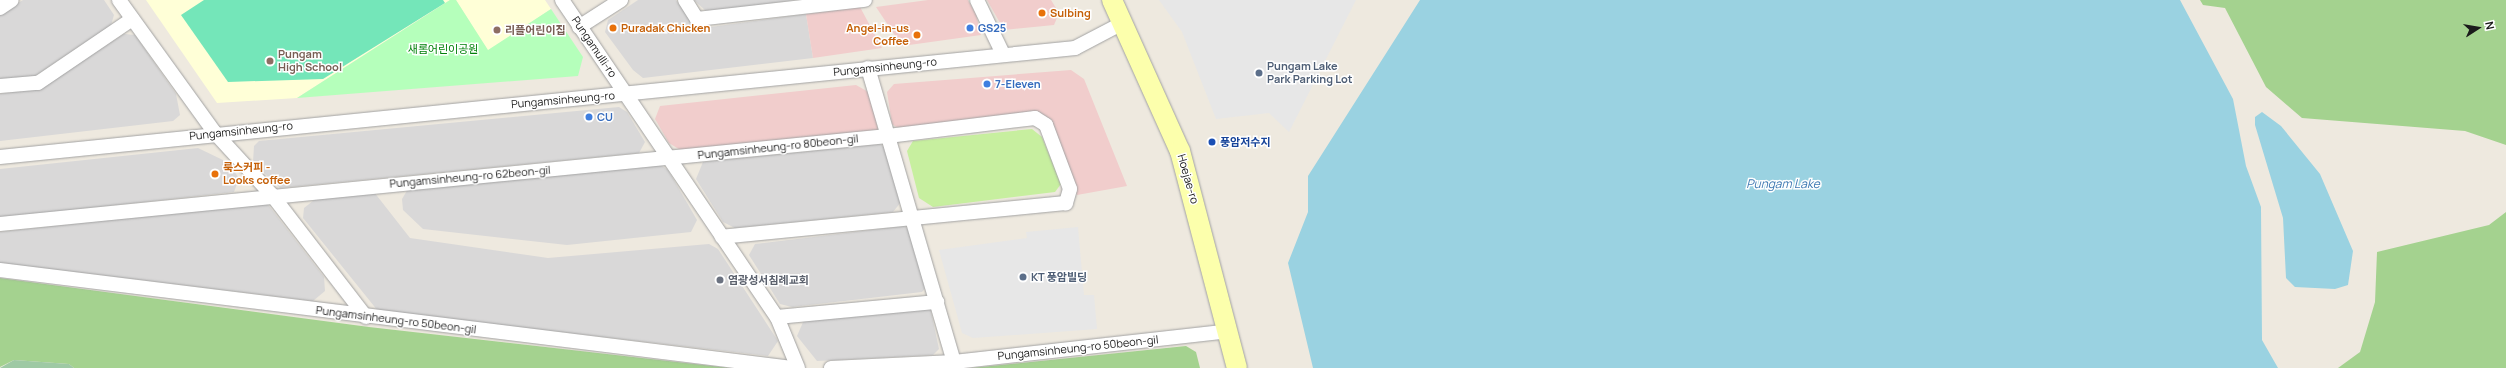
<!DOCTYPE html>
<html>
<head>
<meta charset="utf-8">
<style>
	body { margin:0 }
	#map { position:relative; width:2506px; height:368px; overflow:hidden; background:#eee9df; font-family:Manrope,"Noto Sans KR",sans-serif }
	div>[style] { position:absolute }
	.residential>* { inset:0; background:#d9d8d8 }
	.commercial>* { inset:0; background:#f1cdcc }
	.education>* { inset:0; background:#ffffd7 }
	.grass>* { inset:0; background:#c7ef9f }
	.forest>* { inset:0; background:#a4d28f }
	.cemetery>* { inset:0; background:#9ec9a4 }
	.park>* { inset:0; background:#b5ffbb }
	.pitch>* { inset:0; background:#74e6b9 }
	.parking>* { inset:0; background:#e7e7e7 }
	.water>* { inset:0; background:#9ad2e1 }
	.roads { filter:drop-shadow(0 0 1px #a2a2a2) drop-shadow(0 0 1px #a2a2a2) }
	.street>* { height:14px; margin:-7px; padding:0 7px; transform-origin:7px; border-radius:7px; background:#fff }
	.secondary>* { height:20px; margin:-10px; padding:0 10px; transform-origin:10px; border-radius:10px; background:#fcffac }
	.dots>* { width:11px; height:11px; translate:-50% -50%; box-sizing:border-box; border:2px solid #fff; border-radius:50% }
	span { translate:-50% -50%; white-space:nowrap; text-align:center; line-height:1.15; -webkit-text-stroke:3px #fff; paint-order:stroke }
	.food-label { font-size:11px; color:#c56008; font-weight:700 }
	.left { translate:0 -50%; text-align:left }
	.right { translate:-100% -50%; text-align:right }
	.shop-label { font-size:11px; color:#366cbe; font-weight:700 }
	.education-label { font-size:11px; color:#785e54; font-weight:700 }
	.street-label { font-size:11px; color:#1b1b1b }
	.park-label { font-size:11px; color:#01810a }
	.service-label { font-size:11px; color:#4e5e75; font-weight:700 }
	.transit-label { font-size:11px; color:#164399; font-weight:700 }
	.worship-label { font-size:11px; color:#5b616d; font-weight:700 }
	.water-label { font-size:12px; color:#3f7ab3; font-style:italic }
	.north { position:absolute; left:2458px; top:8px; width:40px; height:40px; -webkit-text-stroke:3px #fff; paint-order:stroke; rotate:78deg; font-size:11px; font-weight:700; line-height:16px; text-align:center; color:#1b1b1b }
	.north::after { content:''; display:block; margin:auto; width:14px; height:18px; background:#1b1b1b; clip-path:polygon(50% 0,100% 100%,50% 72%,0 100%) }
</style>
</head>
<body>
<div id="map">
	<div class="residential">
		<i style="clip-path:polygon(23px 0,104px 0,114px 15px,111px 25px,35px 76px,0 80px,0 15px)"></i>
		<i style="clip-path:polygon(638px 0,676px 0,696px 29px,806px 14px,813px 58px,643px 78px,633px 70px,605px 32px,608px 20px)"></i>
		<i style="clip-path:polygon(694px 0,796px 0,707px 12px)"></i>
		<i style="clip-path:polygon(124px 34px,135px 35px,176px 94px,180px 115px,173px 121px,0 141px,0 94px,39px 88px)"></i>
		<i style="clip-path:polygon(619px 107px,627px 112px,645px 142px,639px 153px,280px 188px,253px 162px,254px 146px,259px 141px)"></i>
		<i style="clip-path:polygon(880px 144px,889px 151px,901px 202px,893px 212px,735px 228px,723px 222px,696px 179px,703px 162px)"></i>
		<i style="clip-path:polygon(198px 148px,227px 162px,239px 178px,234px 192px,0 218px,0 169px)"></i>
		<i style="clip-path:polygon(659px 164px,668px 170px,697px 220px,691px 232px,567px 245px,423px 229px,403px 210px,402px 199px,408px 189px)"></i>
		<i style="clip-path:polygon(374px 192px,410px 238px,548px 258px,709px 244px,718px 249px,778px 341px,768px 356px,378px 311px,303px 218px,304px 208px,318px 197px)"></i>
		<i style="clip-path:polygon(266px 202px,324px 277px,325px 291px,313px 301px,0 263px,0 232px)"></i>
		<i style="clip-path:polygon(904px 226px,912px 232px,927px 286px,922px 292px,792px 307px,780px 304px,749px 255px,755px 244px)"></i>
		<i style="clip-path:polygon(930px 307px,939px 349px,933px 355px,817px 361px,797px 336px,804px 320px)"></i>
	</div>
	<div class="commercial">
		<i style="clip-path:polygon(928px 0,968px 0,976px 14px,981px 35px,902px 46px,876px 7px)"></i>
		<i style="clip-path:polygon(987px 0,1051px 0,1059px 13px,1054px 25px,1004px 30px)"></i>
		<i style="clip-path:polygon(860px 7px,882px 48px,813px 58px,806px 14px)"></i>
		<i style="clip-path:polygon(1071px 70px,1084px 79px,1127px 186px,1077px 195px,1052px 121px,1040px 113px,899px 129px,892px 124px,887px 92px,894px 84px)"></i>
		<i style="clip-path:polygon(856px 85px,872px 94px,878px 130px,682px 151px,669px 143px,655px 119px,660px 106px)"></i>
	</div>
	<div class="education">
		<i style="clip-path:polygon(146px 0,450px 0,297px 98px,217px 103px)"></i>
		<i style="clip-path:polygon(456px 0,545px 0,551px 9px,488px 51px)"></i>
	</div>
	<div class="grass">
		<i style="clip-path:polygon(1032px 129px,1042px 137px,1061px 184px,1055px 192px,933px 207px,919px 198px,907px 151px,913px 141px)"></i>
	</div>
	<div class="forest">
		<i style="clip-path:polygon(2200px 0,2506px 0,2506px 145px,2465px 131px,2302px 118px,2266px 87px,2225px 8px,2203px 5px)"></i>
		<i style="clip-path:polygon(2506px 212px,2506px 368px,2338px 368px,2360px 352px,2375px 302px,2377px 252px,2489px 225px)"></i>
		<i style="clip-path:polygon(0 278px,369px 327px,730px 368px,74px 368px,69px 364px,14px 360px,0 367px)"></i>
		<i style="clip-path:polygon(1186px 346px,1196px 352px,1200px 368px,971px 368px)"></i>
	</div>
	<div class="cemetery">
		<i style="clip-path:polygon(14px 360px,69px 364px,74px 368px,0 368px)"></i>
	</div>
	<div class="park">
		<i style="clip-path:polygon(450px 0,456px 0,488px 50px,551px 9px,583px 57px,578px 76px,297px 98px)"></i>
	</div>
	<div class="pitch">
		<i style="clip-path:polygon(204px 0,443px 0,445px 3px,323px 79px,228px 82px,181px 15px)"></i>
	</div>
	<div class="parking">
		<i style="clip-path:polygon(1159px 0,1356px 0,1289px 132px,1269px 113px,1216px 119px,1182px 32px)"></i>
		<i style="clip-path:polygon(1078px 227px,1084px 295px,1094px 295px,1097px 329px,973px 338px,962px 333px,939px 250px,1027px 238px,1026px 232px)"></i>
	</div>
	<div class="water">
		<i style="clip-path:polygon(1420px 0,2180px 0,2233px 99px,2246px 166px,2261px 207px,2262px 340px,2278px 368px,1313px 368px,1288px 263px,1308px 212px,1308px 176px)"></i>
		<i style="clip-path:polygon(2262px 112px,2281px 126px,2320px 174px,2353px 251px,2348px 285px,2335px 289px,2295px 287px,2286px 278px,2283px 218px,2255px 125px,2255px 117px)"></i>
	</div>
	<div class="roads">
		<div class="street">
			<i style="left:119px;top:0;width:164px;rotate:54.2deg"></i>
			<i style="left:215px;top:133px;width:84px;rotate:47.4deg"></i>
			<i style="left:272px;top:195px;width:154px;rotate:52.4deg"></i>
			<i style="left:562px;top:0;width:383px;rotate:55.9deg"></i>
			<i style="left:777px;top:317px;width:55px;rotate:67.6deg"></i>
			<i style="left:685px;top:0;width:22px;rotate:58deg"></i>
			<i style="left:697px;top:19px;width:169px;rotate:-6.5deg"></i>
			<i style="left:977px;top:0;width:60px;rotate:64.3deg"></i>
			<i style="left:0;top:8px;width:14px;rotate:-34deg"></i>
			<i style="left:579px;top:27px;width:50px;rotate:-32.7deg"></i>
			<i style="left:868px;top:68px;width:306px;rotate:73.7deg"></i>
			<i style="left:0;top:86px;width:38px;rotate:-5deg"></i>
			<i style="left:38px;top:83px;width:114px;rotate:-34.2deg"></i>
			<i style="left:0;top:157px;width:1081px;rotate:-5.79deg"></i>
			<i style="left:1075px;top:48px;width:52px;rotate:-27.6deg"></i>
			<i style="left:0;top:224px;width:892px;rotate:-5.66deg"></i>
			<i style="left:888px;top:136px;width:148px;rotate:-7deg"></i>
			<i style="left:1035px;top:118px;width:13px;rotate:32deg"></i>
			<i style="left:1046px;top:125px;width:68px;rotate:69.4deg"></i>
			<i style="left:1070px;top:189px;width:15px;rotate:106deg"></i>
			<i style="left:1066px;top:203px;width:346px;rotate:174.4deg"></i>
			<i style="left:0;top:270px;width:798px;rotate:7.05deg"></i>
			<i style="left:777px;top:317px;width:161px;rotate:-5.4deg"></i>
			<i style="left:831px;top:368px;width:123px;rotate:-2.8deg"></i>
			<i style="left:954px;top:362px;width:277px;rotate:-6.4deg"></i>
		</div>
		<div class="secondary">
			<i style="left:1112px;top:0;width:166px;rotate:65.8deg"></i>
			<i style="left:1180px;top:151px;width:224px;rotate:75.3deg"></i>
		</div>
	</div>
	<div class="dots">
		<i style="left:1042px;top:13px;background:#e8710a"></i>
		<i style="left:613px;top:28px;background:#e8710a"></i>
		<i style="left:970px;top:28px;background:#3f7fe0"></i>
		<i style="left:497px;top:30px;background:#8d6e63"></i>
		<i style="left:917px;top:35px;background:#e8710a"></i>
		<i style="left:270px;top:61px;background:#8d6e63"></i>
		<i style="left:1259px;top:73px;background:#5c6f8a"></i>
		<i style="left:987px;top:84px;background:#3f7fe0"></i>
		<i style="left:589px;top:117px;background:#3f7fe0"></i>
		<i style="left:1212px;top:142px;background:#1a4fb4"></i>
		<i style="left:215px;top:174px;background:#e8710a"></i>
		<i style="left:1023px;top:277px;background:#5c6f8a"></i>
		<i style="left:720px;top:280px;background:#6b7280"></i>
	</div>
	<div class="food-label">
		<span class="left" style="left:1050px;top:13px">Sulbing</span>
		<span class="left" style="left:621px;top:28px">Puradak Chicken</span>
		<span class="right" style="left:909px;top:35px">Angel-in-us<br>Coffee</span>
		<span class="left" style="left:223px;top:174px">룩스커피 -<br>Looks coffee</span>
	</div>
	<div class="shop-label">
		<span class="left" style="left:978px;top:28px">GS25</span>
		<span class="left" style="left:995px;top:84px">7-Eleven</span>
		<span class="left" style="left:597px;top:117px">CU</span>
	</div>
	<div class="education-label">
		<span class="left" style="left:505px;top:30px">리플어린이집</span>
		<span class="left" style="left:278px;top:61px">Pungam<br>High School</span>
	</div>
	<div class="street-label">
		<span style="left:594px;top:47px;rotate:56deg">Pungamulli-ro</span>
		<span style="left:885px;top:67px;rotate:-6deg">Pungamsinheung-ro</span>
		<span style="left:563px;top:100px;rotate:-5deg">Pungamsinheung-ro</span>
		<span style="left:241px;top:131px;rotate:-6deg">Pungamsinheung-ro</span>
		<span style="left:778px;top:147px;rotate:-6deg">Pungamsinheung-ro 80beon-gil</span>
		<span style="left:470px;top:177px;rotate:-5deg">Pungamsinheung-ro 62beon-gil</span>
		<span style="left:1188px;top:179px;rotate:74deg">Hoejae-ro</span>
		<span style="left:396px;top:320px;rotate:7deg">Pungamsinheung-ro 50beon-gil</span>
		<span style="left:1078px;top:348px;rotate:-6deg">Pungamsinheung-ro 50beon-gil</span>
	</div>
	<div class="park-label">
		<span style="left:443px;top:49px">새롬어린이공원</span>
	</div>
	<div class="service-label">
		<span class="left" style="left:1267px;top:73px">Pungam Lake<br>Park Parking Lot</span>
		<span class="left" style="left:1031px;top:277px">KT 풍암빌딩</span>
	</div>
	<div class="transit-label">
		<span class="left" style="left:1220px;top:142px">풍암저수지</span>
	</div>
	<div class="worship-label">
		<span class="left" style="left:728px;top:280px">염광성서침례교회</span>
	</div>
	<div class="water-label">
		<span style="left:1783px;top:184px">Pungam Lake</span>
	</div>
	<div class="north">N</div>
</div>
</body>
</html>
